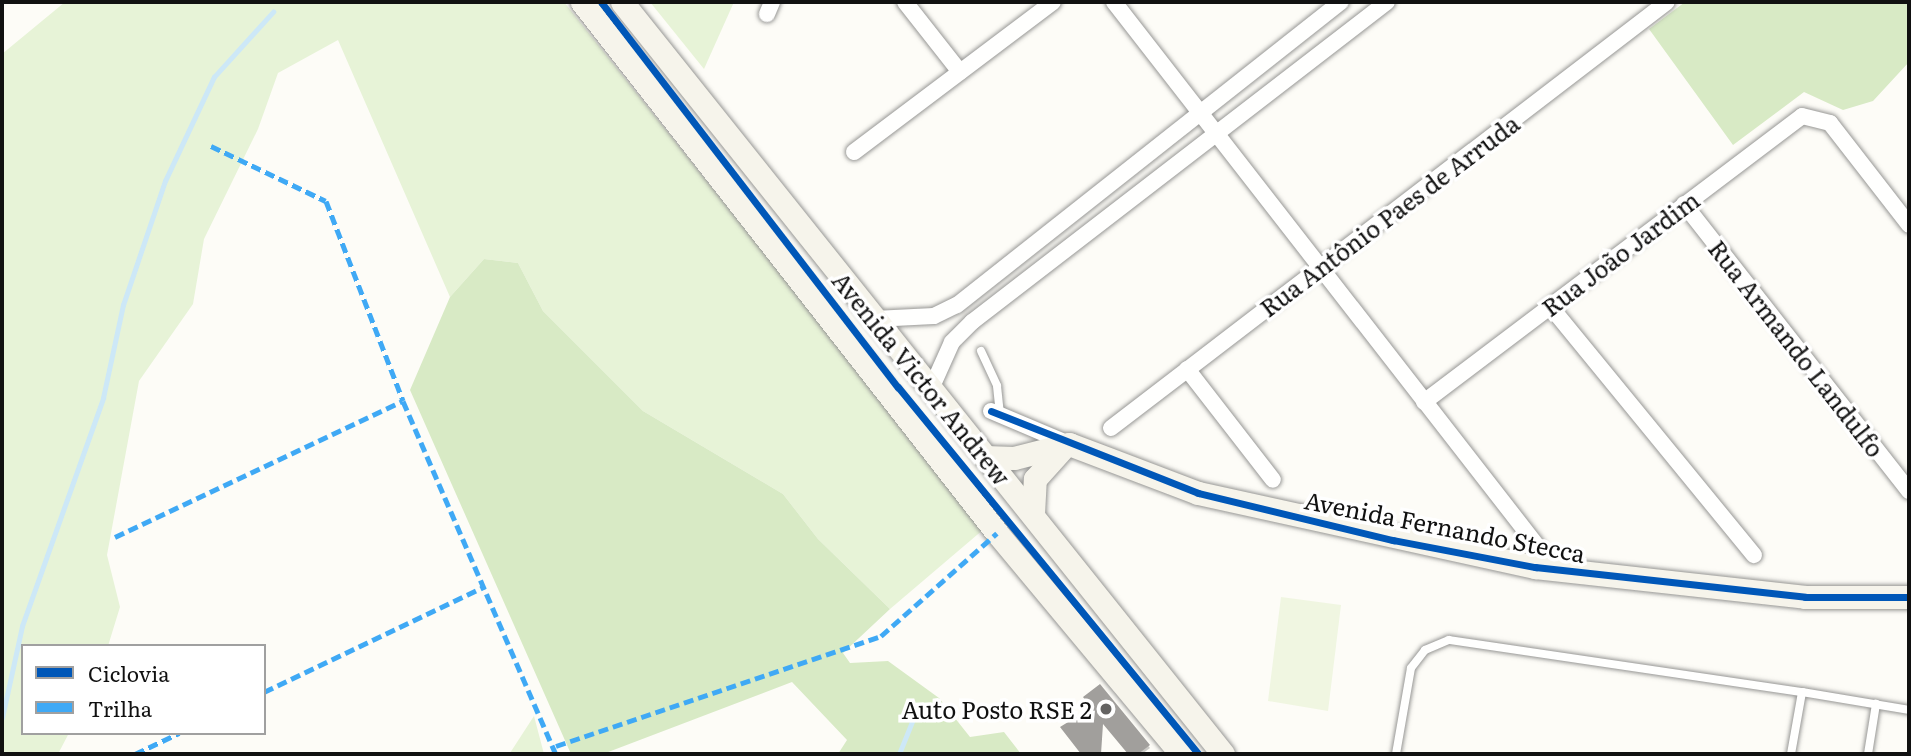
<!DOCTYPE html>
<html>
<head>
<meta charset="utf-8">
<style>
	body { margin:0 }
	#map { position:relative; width:1911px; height:756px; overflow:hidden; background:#fdfcf7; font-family:Literata,serif }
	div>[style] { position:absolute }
	.green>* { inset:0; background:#e7f3d7 }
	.forest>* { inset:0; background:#d8eac5 }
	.pitch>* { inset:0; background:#f0f6e1 }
	.shadow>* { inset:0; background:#0003 }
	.stream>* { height:4.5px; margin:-2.25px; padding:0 2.25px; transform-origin:2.25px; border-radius:2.25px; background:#cde8f7 }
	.building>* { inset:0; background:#a19f9c }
	.roads { filter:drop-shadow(0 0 2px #979795) drop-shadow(0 0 2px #979795) }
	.lane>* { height:8px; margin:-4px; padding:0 4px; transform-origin:4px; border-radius:4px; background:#fffffe }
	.street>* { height:16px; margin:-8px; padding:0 8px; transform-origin:8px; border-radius:8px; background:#fffffe }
	.secondary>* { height:23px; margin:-11.5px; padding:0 11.5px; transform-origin:11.5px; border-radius:11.5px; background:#f6f4eb }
	.quiet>* { height:5px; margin-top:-2.5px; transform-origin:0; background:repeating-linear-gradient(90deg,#3fa9f5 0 10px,transparent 0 15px) }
	.cycleway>* { height:7px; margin:-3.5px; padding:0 3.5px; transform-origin:3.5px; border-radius:3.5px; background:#0057b8 }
	.dots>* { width:19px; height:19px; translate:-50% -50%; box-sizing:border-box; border:4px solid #fff; border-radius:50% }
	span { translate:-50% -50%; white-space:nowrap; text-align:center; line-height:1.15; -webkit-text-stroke:7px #fff; paint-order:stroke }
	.street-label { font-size:24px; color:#111 }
	.poi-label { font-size:24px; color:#111 }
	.right { translate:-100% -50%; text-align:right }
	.frame { position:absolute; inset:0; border:4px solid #111; pointer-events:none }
	.legend { position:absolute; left:21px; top:644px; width:245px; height:91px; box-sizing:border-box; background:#fff; border:2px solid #a0a0a0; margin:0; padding:9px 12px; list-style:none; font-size:21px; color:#111 }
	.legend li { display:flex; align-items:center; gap:14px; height:35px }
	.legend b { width:35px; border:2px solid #a0a0a0 }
</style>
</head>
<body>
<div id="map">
	<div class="green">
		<i style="clip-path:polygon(65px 2px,564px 2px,984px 529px,890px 609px,818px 539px,783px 494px,643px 411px,543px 311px,518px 263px,484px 259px,450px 297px,338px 40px,278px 73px,258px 129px,204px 239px,193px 304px,139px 381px,107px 555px,120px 607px,108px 646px,23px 646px,23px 733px,69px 733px,58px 754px,2px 754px,2px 54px)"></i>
		<i style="clip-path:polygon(650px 2px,734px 2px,704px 69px)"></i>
		<i style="clip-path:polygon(534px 716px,544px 754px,507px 754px,510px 753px)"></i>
	</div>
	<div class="forest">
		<i style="clip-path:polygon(1685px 2px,1909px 2px,1909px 62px,1873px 101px,1843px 110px,1804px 92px,1733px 145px,1649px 29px)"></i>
		<i style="clip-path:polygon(484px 259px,518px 263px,543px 311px,643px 411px,783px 494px,818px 539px,890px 609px,843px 653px,850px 663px,888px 661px,939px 698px,970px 737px,1004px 732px,1021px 754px,838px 754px,847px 740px,792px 682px,603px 754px,571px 754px,410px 390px,450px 297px)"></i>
	</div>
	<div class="pitch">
		<i style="clip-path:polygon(1281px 597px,1341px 605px,1328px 711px,1268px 701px)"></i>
	</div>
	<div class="shadow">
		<i style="clip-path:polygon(1100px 686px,1150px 748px,1142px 754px,1131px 754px,1086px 698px)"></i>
	</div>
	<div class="stream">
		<i style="left:2px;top:718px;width:94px;rotate:-77.7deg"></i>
		<i style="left:22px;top:626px;width:242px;rotate:-70.4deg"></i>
		<i style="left:103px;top:398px;width:95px;rotate:-77.9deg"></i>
		<i style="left:123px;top:305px;width:131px;rotate:-71.3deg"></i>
		<i style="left:165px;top:181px;width:115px;rotate:-64.8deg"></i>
		<i style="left:214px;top:77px;width:88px;rotate:-47.8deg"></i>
		<i style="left:899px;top:754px;width:35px;rotate:-68deg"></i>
	</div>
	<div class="building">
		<i style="clip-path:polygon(1100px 684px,1150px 745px,1138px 754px,1128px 754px,1103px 724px,1101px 754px,1081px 754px,1060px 727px,1091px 708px,1083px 697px)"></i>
	</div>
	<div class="roads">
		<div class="lane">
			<i style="left:981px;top:351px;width:38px;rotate:65deg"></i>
			<i style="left:997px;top:386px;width:27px;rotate:84deg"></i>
			<i style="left:1396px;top:754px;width:87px;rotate:-80.1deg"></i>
			<i style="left:1411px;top:668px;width:23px;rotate:-52deg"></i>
			<i style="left:1425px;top:650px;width:26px;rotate:-23deg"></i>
			<i style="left:1449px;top:640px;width:357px;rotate:8.4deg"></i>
			<i style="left:1791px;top:754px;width:63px;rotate:-79.9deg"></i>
			<i style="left:1802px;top:692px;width:109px;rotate:9.5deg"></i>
			<i style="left:1868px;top:754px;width:51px;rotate:-80.9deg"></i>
		</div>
		<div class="street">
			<i style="left:905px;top:2px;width:89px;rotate:51.8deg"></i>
			<i style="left:1114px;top:2px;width:691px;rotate:52.12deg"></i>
			<i style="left:767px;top:14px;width:13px;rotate:-67deg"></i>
			<i style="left:854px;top:152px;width:249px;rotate:-37deg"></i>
			<i style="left:1684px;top:204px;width:365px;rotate:51.9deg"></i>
			<i style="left:1550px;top:306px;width:322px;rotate:50.7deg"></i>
			<i style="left:874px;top:319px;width:60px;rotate:-2.9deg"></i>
			<i style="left:934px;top:316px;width:25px;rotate:-26deg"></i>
			<i style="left:957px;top:305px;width:489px;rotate:-38.3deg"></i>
			<i style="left:1187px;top:369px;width:140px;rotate:52.2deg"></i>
			<i style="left:931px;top:389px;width:51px;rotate:-65.9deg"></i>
			<i style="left:952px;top:342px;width:28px;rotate:-45deg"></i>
			<i style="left:972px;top:322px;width:524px;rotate:-37.64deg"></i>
			<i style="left:1424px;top:402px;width:474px;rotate:-37.1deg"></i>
			<i style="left:1802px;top:116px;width:29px;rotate:14deg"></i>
			<i style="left:1830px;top:123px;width:129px;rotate:52.2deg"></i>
			<i style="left:991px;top:411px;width:85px;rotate:22.9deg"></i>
			<i style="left:1111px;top:428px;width:700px;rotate:-37.46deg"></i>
		</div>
		<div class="secondary">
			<i style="left:582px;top:2px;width:674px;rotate:51.99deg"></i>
			<i style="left:997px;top:533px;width:288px;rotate:50.2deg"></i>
			<i style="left:622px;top:2px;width:963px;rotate:51.37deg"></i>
			<i style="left:985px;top:457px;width:29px;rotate:2deg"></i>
			<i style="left:1014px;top:458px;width:57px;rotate:-14.3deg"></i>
			<i style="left:1069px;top:444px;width:138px;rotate:20.8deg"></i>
			<i style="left:1198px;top:493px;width:345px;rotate:12.4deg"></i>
			<i style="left:1535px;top:567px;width:272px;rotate:6.3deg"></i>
			<i style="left:1805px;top:597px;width:104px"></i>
			<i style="left:1033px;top:514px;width:35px;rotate:-87deg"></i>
			<i style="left:1035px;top:479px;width:40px;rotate:-48deg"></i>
		</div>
	</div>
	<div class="quiet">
		<i style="left:211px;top:146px;width:127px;rotate:25.6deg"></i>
		<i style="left:326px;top:201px;width:214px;rotate:68.9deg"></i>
		<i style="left:403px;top:401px;width:385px;rotate:66.6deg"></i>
		<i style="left:115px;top:537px;width:318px;rotate:-25.3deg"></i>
		<i style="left:264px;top:692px;width:245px;rotate:-25.6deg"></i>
		<i style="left:556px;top:746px;width:343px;rotate:-18.7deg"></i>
		<i style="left:881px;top:636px;width:155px;rotate:-41.6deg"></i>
		<i style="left:135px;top:754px;width:49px;rotate:-25.5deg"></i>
	</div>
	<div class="cycleway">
		<i style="left:601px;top:2px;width:486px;rotate:52.4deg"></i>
		<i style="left:898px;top:387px;width:474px;rotate:50.7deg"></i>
		<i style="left:991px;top:411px;width:223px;rotate:21.6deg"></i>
		<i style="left:1198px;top:493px;width:201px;rotate:13.6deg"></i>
		<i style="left:1393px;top:540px;width:145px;rotate:10.8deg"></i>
		<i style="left:1535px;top:567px;width:272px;rotate:6.3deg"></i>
		<i style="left:1805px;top:597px;width:104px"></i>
	</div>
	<div class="dots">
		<i style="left:1106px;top:709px;background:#646362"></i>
	</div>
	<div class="street-label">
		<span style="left:1389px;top:215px;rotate:-37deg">Rua Antônio Paes de Arruda</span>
		<span style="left:1620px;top:253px;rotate:-37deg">Rua João Jardim</span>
		<span style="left:1797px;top:348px;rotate:52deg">Rua Armando Landulfo</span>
		<span style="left:922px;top:378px;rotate:51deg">Avenida Victor Andrew</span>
		<span style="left:1445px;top:526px;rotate:11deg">Avenida Fernando Stecca</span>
	</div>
	<div class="poi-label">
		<span class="right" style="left:1092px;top:709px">Auto Posto RSE 2</span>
	</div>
	<div class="frame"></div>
	<ul class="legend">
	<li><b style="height:9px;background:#0057b8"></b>Ciclovia</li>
	<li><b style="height:9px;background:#3fa9f5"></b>Trilha</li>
	</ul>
</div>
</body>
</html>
